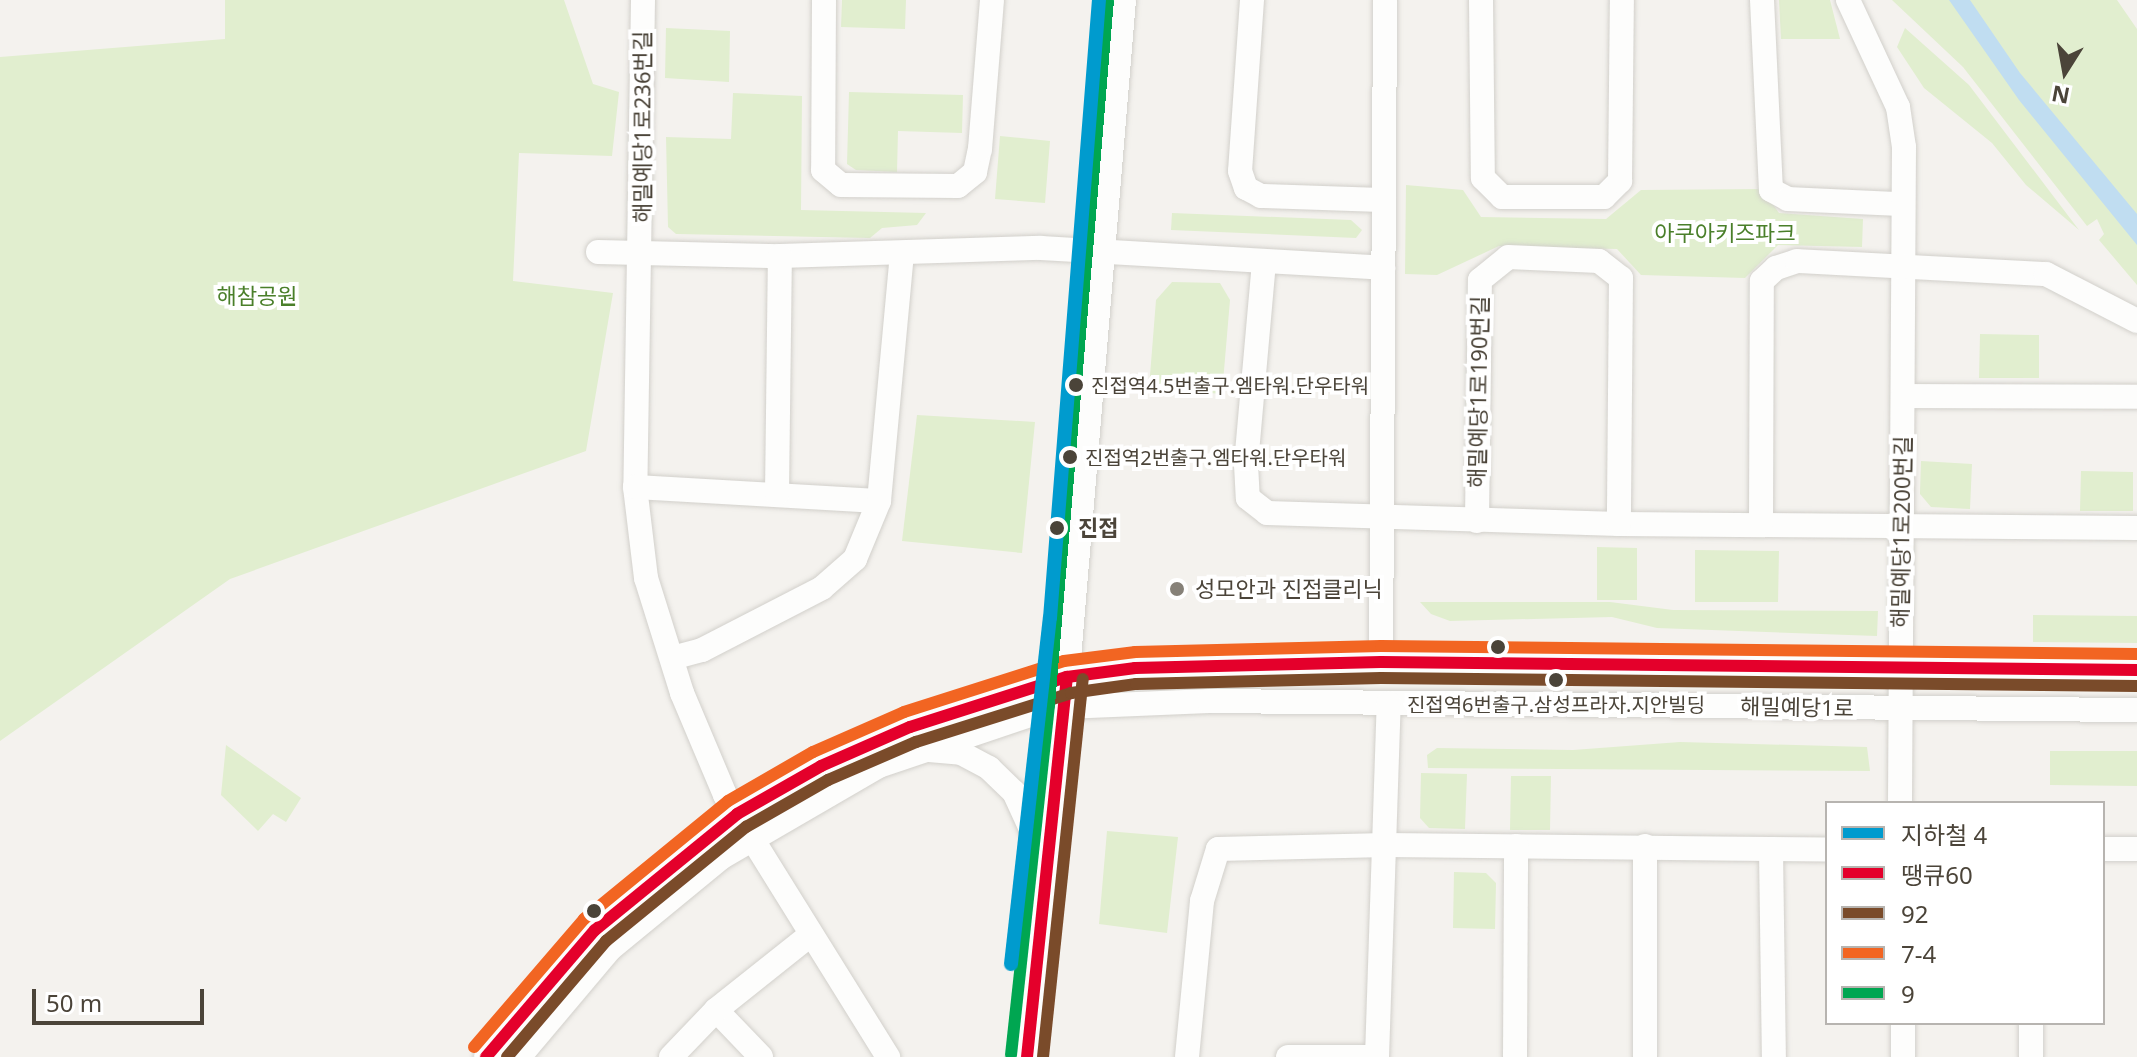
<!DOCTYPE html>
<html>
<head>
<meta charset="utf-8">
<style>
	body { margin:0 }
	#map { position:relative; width:2137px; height:1057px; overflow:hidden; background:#f4f2ee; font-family:"Noto Sans","Noto Sans KR",sans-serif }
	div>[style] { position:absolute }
	.green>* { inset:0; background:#e1eecf }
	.water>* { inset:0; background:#c0ddf1 }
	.roads { filter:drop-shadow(0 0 2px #d2d0cb) drop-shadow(0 0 2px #d2d0cb) }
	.minor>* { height:24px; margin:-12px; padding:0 12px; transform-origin:12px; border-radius:12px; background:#fdfdfc }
	.bus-1>* { height:12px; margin:-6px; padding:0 6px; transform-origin:6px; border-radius:6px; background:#e4002b }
	.bus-2>* { height:12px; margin:-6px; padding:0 6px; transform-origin:6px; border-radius:6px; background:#7a4b2a }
	.bus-3>* { height:12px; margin:-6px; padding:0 6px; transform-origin:6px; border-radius:6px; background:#f26522 }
	.bus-4>* { height:12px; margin:-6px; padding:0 6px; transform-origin:6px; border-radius:6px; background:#00a651 }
	.metro-1>* { height:14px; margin:-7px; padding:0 7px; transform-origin:7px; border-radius:7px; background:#009bce }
	.dots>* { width:22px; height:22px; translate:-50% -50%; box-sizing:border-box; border:4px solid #fff; border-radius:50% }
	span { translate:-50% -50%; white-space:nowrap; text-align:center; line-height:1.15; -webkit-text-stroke:8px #fff; paint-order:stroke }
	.bus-label { font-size:20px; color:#4b4439 }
	.left { translate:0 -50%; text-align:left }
	.street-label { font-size:22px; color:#4b4439 }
	.park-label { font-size:22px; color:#4a7f2a }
	.stop-label { font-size:22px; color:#4b4439; font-weight:700 }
	.poi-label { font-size:22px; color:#4b4439 }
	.legend { position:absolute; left:1825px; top:801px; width:280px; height:224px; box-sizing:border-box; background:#fff; border:2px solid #b7b4b0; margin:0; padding:10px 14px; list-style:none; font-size:24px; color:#4b4439 }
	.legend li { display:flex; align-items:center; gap:16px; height:40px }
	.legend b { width:40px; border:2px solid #b7b4b0 }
	.north { position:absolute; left:2025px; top:32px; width:80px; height:80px; -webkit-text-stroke:6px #fff; paint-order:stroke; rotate:191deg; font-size:22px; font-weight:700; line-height:32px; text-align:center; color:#4b4439 }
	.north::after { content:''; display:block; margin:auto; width:28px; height:36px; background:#4b4439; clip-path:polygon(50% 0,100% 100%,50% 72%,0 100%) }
	.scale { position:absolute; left:32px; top:989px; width:172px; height:36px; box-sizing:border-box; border:4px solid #4b4439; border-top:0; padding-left:10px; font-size:24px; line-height:28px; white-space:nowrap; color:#4b4439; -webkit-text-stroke:6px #fff; paint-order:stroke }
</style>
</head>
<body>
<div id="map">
	<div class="green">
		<i style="clip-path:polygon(225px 0,564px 0,593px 84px,619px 92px,612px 156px,519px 153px,513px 281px,613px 293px,586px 451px,230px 579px,0 741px,0 57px,225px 39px)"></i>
		<i style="clip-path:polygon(842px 0,906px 0,905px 29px,841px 27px)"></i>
		<i style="clip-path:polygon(1779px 0,1830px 0,1840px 39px,1781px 39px)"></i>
		<i style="clip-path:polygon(1892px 0,2117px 0,2137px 29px,2137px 285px,2099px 240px,2104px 234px,2097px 219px,2087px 226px,1963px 67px)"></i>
		<i style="clip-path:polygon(666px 28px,730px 31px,729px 82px,665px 78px)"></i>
		<i style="clip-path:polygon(1905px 28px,1969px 85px,2079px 230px,2026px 185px,1992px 143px,1924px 88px,1897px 47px)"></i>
		<i style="clip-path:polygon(849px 92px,963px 95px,962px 133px,898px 131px,897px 172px,856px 170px,847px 164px)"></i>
		<i style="clip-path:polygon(733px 93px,802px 96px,801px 210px,926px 213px,917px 225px,882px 228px,870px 238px,676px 234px,668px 227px,666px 137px,731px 139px)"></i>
		<i style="clip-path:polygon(1000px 136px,1050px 141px,1045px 203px,995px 199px)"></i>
		<i style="clip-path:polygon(1406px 185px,1463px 190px,1481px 217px,1606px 219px,1641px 190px,1762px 189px,1779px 213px,1863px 219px,1862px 247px,1778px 245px,1745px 278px,1641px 275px,1617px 249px,1499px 246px,1437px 275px,1405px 274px)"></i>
		<i style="clip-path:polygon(1172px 213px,1351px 220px,1362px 230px,1356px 238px,1171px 230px)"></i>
		<i style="clip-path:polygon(1172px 282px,1220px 283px,1230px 300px,1222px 394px,1149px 388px,1156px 300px)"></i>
		<i style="clip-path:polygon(1980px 334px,2039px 335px,2039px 378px,1979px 378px)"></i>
		<i style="clip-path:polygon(917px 415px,1035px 422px,1022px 553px,902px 541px)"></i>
		<i style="clip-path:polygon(1921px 461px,1972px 464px,1970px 509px,1931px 507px,1920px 494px)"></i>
		<i style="clip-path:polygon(2081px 471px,2133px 472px,2133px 511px,2080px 511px)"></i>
		<i style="clip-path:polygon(1597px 547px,1637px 548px,1637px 600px,1597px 600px)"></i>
		<i style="clip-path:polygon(1695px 550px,1779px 551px,1778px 602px,1695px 602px)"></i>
		<i style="clip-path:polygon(1420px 602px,1610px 602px,1673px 610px,1878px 611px,1877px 636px,1657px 628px,1612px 617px,1450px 621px,1431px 614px)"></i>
		<i style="clip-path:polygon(2033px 615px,2137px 616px,2137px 643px,2033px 642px)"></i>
		<i style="clip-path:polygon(1680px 742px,1867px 747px,1870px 771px,1428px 768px,1427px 755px,1437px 748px,1573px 750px)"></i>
		<i style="clip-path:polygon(226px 745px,301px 798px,286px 822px,273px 814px,258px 831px,221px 795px)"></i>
		<i style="clip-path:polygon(2050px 751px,2137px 751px,2137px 786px,2050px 785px)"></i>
		<i style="clip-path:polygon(1421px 773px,1467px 774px,1465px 829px,1429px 828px,1420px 818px)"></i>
		<i style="clip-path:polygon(1511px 776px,1551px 776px,1550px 830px,1510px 830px)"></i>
		<i style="clip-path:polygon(1107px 831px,1178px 837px,1167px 933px,1099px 924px)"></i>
		<i style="clip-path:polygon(1454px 872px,1486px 873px,1496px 883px,1495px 929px,1453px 928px)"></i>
	</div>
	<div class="water">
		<i style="clip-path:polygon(1949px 0,1970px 0,2020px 73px,2137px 214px,2137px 245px,2019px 100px)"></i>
	</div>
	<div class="roads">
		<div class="minor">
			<i style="left:643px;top:0;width:487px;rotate:90.9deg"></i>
			<i style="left:635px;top:487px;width:92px;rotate:83.1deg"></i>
			<i style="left:646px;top:578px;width:121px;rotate:72.6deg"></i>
			<i style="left:682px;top:693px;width:111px;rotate:67.1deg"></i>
			<i style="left:725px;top:795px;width:309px;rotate:58.1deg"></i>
			<i style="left:824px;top:0;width:170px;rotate:90.3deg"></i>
			<i style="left:823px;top:170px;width:23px;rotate:40deg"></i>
			<i style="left:841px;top:185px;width:117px;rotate:0.5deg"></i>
			<i style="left:958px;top:186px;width:22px;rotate:-39deg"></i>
			<i style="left:975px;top:172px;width:24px;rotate:-78deg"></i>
			<i style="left:980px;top:149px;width:149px;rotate:-85.4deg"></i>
			<i style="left:1252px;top:0;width:171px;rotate:94deg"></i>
			<i style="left:1240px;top:171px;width:18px;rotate:71deg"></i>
			<i style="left:1246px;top:188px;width:17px;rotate:28deg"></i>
			<i style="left:1261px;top:196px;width:123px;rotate:1.9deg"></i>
			<i style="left:1481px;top:0;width:178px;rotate:89.4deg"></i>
			<i style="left:1483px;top:178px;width:27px;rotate:45deg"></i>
			<i style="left:1502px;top:197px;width:102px"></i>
			<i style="left:1604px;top:197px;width:23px;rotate:-45deg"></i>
			<i style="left:1620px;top:181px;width:181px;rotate:-89.4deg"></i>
			<i style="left:1762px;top:0;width:190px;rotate:87.3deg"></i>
			<i style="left:1771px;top:190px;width:19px;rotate:28deg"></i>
			<i style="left:1788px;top:199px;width:112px;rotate:2.6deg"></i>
			<i style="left:1848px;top:0;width:118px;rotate:65deg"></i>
			<i style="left:1898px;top:107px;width:40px;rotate:81.5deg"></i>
			<i style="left:1904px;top:147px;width:656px;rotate:90.35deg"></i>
			<i style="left:598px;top:252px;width:182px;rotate:1.3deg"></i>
			<i style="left:780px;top:256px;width:261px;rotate:-1.8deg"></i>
			<i style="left:1041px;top:248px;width:343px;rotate:3.3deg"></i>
			<i style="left:1264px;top:262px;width:203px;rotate:95.1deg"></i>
			<i style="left:1246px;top:464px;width:34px;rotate:87deg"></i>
			<i style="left:1248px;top:498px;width:24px;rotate:38deg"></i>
			<i style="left:1267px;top:513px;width:352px;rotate:1.8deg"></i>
			<i style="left:1619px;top:524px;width:518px;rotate:0.44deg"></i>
			<i style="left:1903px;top:396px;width:234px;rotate:0.2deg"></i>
			<i style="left:635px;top:487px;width:244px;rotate:3.3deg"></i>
			<i style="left:777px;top:494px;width:238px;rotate:-89.3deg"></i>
			<i style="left:1477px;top:521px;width:241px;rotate:-89.3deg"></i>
			<i style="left:1480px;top:280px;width:36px;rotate:-39deg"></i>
			<i style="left:1508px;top:257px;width:91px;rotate:2.5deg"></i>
			<i style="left:1599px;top:261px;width:28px;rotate:38deg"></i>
			<i style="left:1621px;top:278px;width:246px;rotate:90.5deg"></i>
			<i style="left:1761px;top:524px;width:243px;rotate:-89.8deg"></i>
			<i style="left:1762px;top:281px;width:19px;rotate:-43deg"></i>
			<i style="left:1776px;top:268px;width:22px;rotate:-18deg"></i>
			<i style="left:1797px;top:261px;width:249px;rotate:3deg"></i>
			<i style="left:2046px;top:274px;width:102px;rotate:27.3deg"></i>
			<i style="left:672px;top:658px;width:31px;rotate:-15deg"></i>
			<i style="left:702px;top:650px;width:135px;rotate:-27.3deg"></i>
			<i style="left:822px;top:588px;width:44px;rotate:-41.3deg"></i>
			<i style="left:855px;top:559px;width:63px;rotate:-67.5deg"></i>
			<i style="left:879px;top:501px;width:248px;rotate:-84.7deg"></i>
			<i style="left:1381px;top:662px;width:662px;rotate:-89.65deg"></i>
			<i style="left:929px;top:750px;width:32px;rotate:5deg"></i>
			<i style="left:961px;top:753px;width:32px;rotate:28deg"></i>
			<i style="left:989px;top:768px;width:35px;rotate:44deg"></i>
			<i style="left:1014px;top:792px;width:77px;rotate:65.4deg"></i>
			<i style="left:1645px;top:846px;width:211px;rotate:90deg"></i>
			<i style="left:2103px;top:849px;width:34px"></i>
			<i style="left:1771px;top:850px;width:207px;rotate:89.2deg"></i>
			<i style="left:716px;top:1010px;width:65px;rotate:46.2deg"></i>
			<i style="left:1903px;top:1023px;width:34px;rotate:90deg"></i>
			<i style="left:486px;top:1057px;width:167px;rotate:-49.4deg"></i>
			<i style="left:595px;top:930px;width:183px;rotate:-39.2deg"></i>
			<i style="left:737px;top:814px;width:97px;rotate:-29.7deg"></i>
			<i style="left:821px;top:766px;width:97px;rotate:-23.7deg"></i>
			<i style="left:910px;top:727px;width:165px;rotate:-17.7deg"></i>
			<i style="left:1067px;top:677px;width:69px;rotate:-7.5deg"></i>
			<i style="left:1135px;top:668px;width:246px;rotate:-1.4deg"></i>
			<i style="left:1381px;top:662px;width:756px;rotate:0.61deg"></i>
			<i style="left:519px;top:1057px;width:141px;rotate:-49.9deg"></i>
			<i style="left:610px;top:949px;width:145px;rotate:-39.4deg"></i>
			<i style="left:722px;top:857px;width:181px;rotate:-30.1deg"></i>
			<i style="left:879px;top:766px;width:166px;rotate:-18.7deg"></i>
			<i style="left:1036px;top:713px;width:30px;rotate:-12deg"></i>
			<i style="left:1065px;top:707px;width:144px;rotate:-2.4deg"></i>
			<i style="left:1209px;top:701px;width:928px;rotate:0.56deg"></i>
			<i style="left:671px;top:1057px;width:65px;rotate:-46.2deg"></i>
			<i style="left:716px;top:1010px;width:119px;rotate:-38.5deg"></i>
			<i style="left:1027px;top:1057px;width:352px;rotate:-83.8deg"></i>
			<i style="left:1065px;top:707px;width:709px;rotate:-85.23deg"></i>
			<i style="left:1187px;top:1057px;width:157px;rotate:-84.5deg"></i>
			<i style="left:1202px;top:901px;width:54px;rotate:-72.9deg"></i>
			<i style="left:1218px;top:849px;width:168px;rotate:-1.4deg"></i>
			<i style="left:1386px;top:845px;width:441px;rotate:0.6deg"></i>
			<i style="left:1288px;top:1057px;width:89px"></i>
			<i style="left:1377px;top:1057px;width:354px;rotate:-88.1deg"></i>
			<i style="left:1515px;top:1057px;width:211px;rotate:-89.7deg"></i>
			<i style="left:2031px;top:1057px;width:34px;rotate:-90deg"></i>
		</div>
	</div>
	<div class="bus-1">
		<i style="left:486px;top:1057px;width:167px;rotate:-49.4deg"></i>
		<i style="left:595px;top:930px;width:183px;rotate:-39.2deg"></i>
		<i style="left:737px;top:814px;width:97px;rotate:-29.7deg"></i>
		<i style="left:821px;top:766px;width:97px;rotate:-23.7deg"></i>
		<i style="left:910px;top:727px;width:165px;rotate:-17.7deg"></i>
		<i style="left:1067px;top:677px;width:69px;rotate:-7.5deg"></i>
		<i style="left:1135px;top:668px;width:246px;rotate:-1.4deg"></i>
		<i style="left:1381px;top:662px;width:756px;rotate:0.61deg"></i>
		<i style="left:1027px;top:1057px;width:382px;rotate:-84deg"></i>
	</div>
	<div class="bus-2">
		<i style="left:507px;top:1057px;width:153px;rotate:-49.5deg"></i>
		<i style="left:606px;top:941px;width:181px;rotate:-39.2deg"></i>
		<i style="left:746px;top:827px;width:95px;rotate:-29.8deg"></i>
		<i style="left:828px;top:780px;width:96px;rotate:-23.4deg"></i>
		<i style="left:916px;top:742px;width:163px;rotate:-17.5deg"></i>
		<i style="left:1071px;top:693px;width:66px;rotate:-7.9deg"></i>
		<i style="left:1136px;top:684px;width:245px;rotate:-1.4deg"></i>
		<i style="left:1381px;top:678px;width:756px;rotate:0.61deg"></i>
		<i style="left:1043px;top:1057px;width:380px;rotate:-84deg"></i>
	</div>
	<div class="bus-3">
		<i style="left:474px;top:1047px;width:169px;rotate:-49.3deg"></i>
		<i style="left:584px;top:919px;width:186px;rotate:-39.3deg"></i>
		<i style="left:728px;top:801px;width:98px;rotate:-30deg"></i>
		<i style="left:813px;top:752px;width:99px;rotate:-23.7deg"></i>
		<i style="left:904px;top:712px;width:168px;rotate:-17.7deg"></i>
		<i style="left:1064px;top:661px;width:72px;rotate:-7.2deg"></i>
		<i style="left:1135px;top:652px;width:246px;rotate:-1.4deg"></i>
		<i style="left:1381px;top:646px;width:756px;rotate:0.61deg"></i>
	</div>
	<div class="bus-4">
		<i style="left:1011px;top:1055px;width:352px;rotate:-83.8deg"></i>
		<i style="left:1049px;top:705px;width:707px;rotate:-85.22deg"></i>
	</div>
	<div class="metro-1">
		<i style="left:1011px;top:964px;width:348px;rotate:-83.6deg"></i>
		<i style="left:1050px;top:618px;width:620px;rotate:-85.47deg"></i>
	</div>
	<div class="dots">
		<i style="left:1076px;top:385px;background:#4b4439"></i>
		<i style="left:1070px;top:457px;background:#4b4439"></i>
		<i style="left:1057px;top:528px;background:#4b4439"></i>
		<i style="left:1177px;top:589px;background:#868178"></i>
		<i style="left:1498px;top:647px;background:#4b4439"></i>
		<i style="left:1556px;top:680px;background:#4b4439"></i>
		<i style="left:594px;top:911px;background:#4b4439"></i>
	</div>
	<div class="bus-label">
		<span class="left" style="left:1091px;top:385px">진접역4.5번출구.엠타워.단우타워</span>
		<span class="left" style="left:1085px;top:457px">진접역2번출구.엠타워.단우타워</span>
		<span style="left:1556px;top:704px">진접역6번출구.삼성프라자.지안빌딩</span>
	</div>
	<div class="street-label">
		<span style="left:642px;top:127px;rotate:-90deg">해밀예당1로236번길</span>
		<span style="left:1478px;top:392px;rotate:-89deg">해밀예당1로190번길</span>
		<span style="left:1901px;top:532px;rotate:-89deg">해밀예당1로200번길</span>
		<span style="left:1797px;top:707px;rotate:1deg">해밀예당1로</span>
	</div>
	<div class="park-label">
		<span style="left:1725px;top:233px">아쿠아키즈파크</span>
		<span style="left:257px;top:296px">해참공원</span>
	</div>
	<div class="stop-label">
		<span class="left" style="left:1078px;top:528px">진접</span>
	</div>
	<div class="poi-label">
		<span class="left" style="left:1195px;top:589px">성모안과 진접클리닉</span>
	</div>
	<ul class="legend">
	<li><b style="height:10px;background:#009bce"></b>지하철 4</li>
	<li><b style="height:10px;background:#e4002b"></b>땡큐60</li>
	<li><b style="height:10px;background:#7a4b2a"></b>92</li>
	<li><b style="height:10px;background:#f26522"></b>7-4</li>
	<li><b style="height:10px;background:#00a651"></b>9</li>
	</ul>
	<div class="north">N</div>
	<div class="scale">50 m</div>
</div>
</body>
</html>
